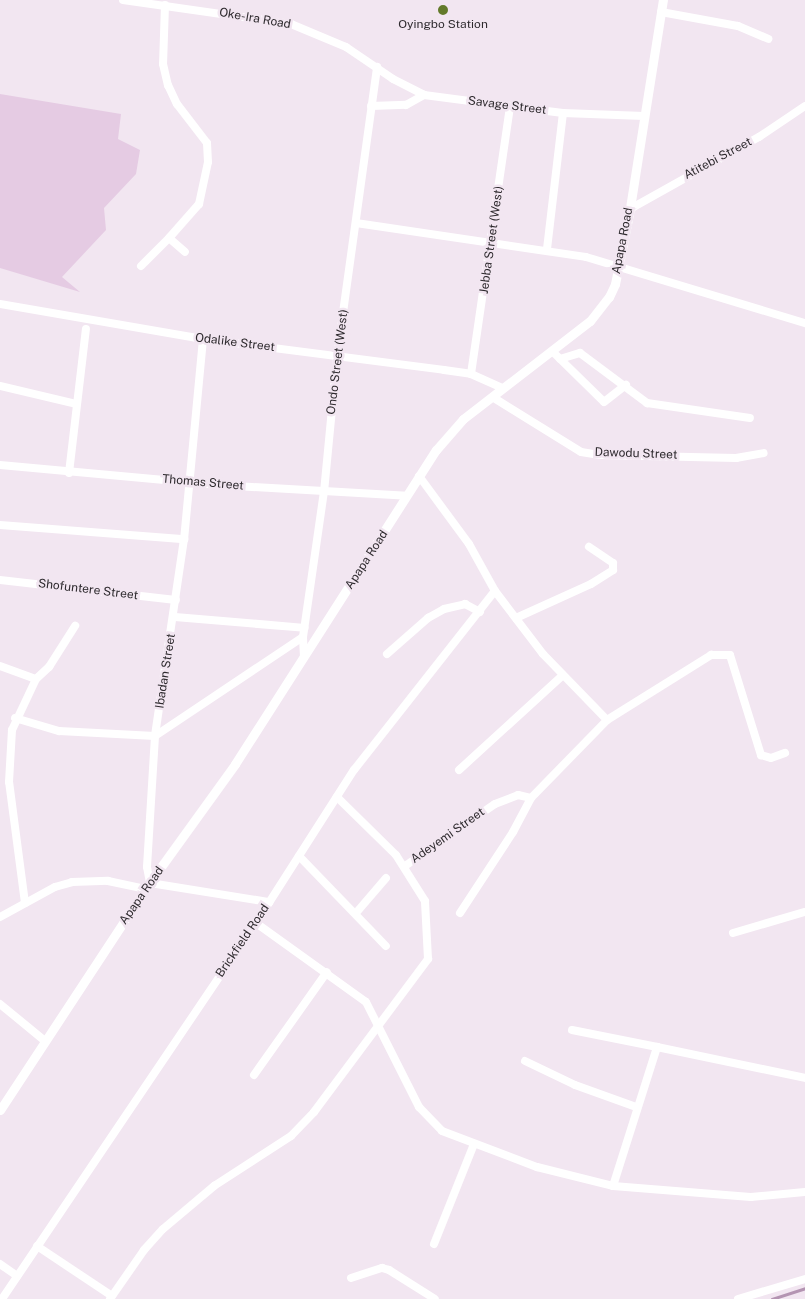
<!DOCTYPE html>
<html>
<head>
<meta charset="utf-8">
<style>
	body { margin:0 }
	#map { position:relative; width:805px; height:1299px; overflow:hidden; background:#f2e6f1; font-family:"Public Sans",sans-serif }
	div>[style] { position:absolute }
	.green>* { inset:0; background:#e5cbe3 }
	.stream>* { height:2.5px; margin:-1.25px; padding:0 1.25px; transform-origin:1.25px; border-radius:1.25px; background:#b494b2 }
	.minor>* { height:8px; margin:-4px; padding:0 4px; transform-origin:4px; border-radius:4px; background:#fff }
	.tertiary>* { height:9px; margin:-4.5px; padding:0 4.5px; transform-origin:4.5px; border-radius:4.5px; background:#fff }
	.dots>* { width:14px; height:14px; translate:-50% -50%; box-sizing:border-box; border:2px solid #f2e6f1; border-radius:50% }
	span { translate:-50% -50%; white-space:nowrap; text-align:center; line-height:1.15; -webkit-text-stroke:5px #f2e6f1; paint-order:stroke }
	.street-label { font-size:12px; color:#2e2a2e }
	.poi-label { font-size:12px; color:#2e2a2e }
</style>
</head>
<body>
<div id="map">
	<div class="green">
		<i style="clip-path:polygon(0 94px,121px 114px,118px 139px,140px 150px,136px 174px,104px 208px,106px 230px,62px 277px,80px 292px,0 268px)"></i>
	</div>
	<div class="stream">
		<i style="left:772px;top:1299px;width:35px;rotate:-18deg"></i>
	</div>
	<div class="minor">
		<i style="left:123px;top:0;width:170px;rotate:8.1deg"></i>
		<i style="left:291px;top:24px;width:60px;rotate:22.7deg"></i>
		<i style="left:346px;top:47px;width:57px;rotate:34.2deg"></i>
		<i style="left:393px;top:79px;width:35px;rotate:27deg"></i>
		<i style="left:424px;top:95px;width:140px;rotate:7.4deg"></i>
		<i style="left:563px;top:113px;width:81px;rotate:2.1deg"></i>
		<i style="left:165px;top:5px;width:59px;rotate:91.9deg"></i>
		<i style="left:163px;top:64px;width:22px;rotate:77deg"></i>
		<i style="left:168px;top:85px;width:21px;rotate:65deg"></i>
		<i style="left:177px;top:104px;width:49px;rotate:52.4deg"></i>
		<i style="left:207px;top:143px;width:19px;rotate:87deg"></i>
		<i style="left:208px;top:162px;width:43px;rotate:102.1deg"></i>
		<i style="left:199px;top:204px;width:45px;rotate:131.4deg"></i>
		<i style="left:169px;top:238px;width:21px;rotate:41deg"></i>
		<i style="left:661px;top:12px;width:78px;rotate:10.3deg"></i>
		<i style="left:738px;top:26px;width:33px;rotate:23deg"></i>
		<i style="left:371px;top:106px;width:35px;rotate:-2deg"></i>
		<i style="left:406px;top:105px;width:21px;rotate:-29deg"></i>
		<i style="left:630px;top:209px;width:148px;rotate:-29.2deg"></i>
		<i style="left:759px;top:137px;width:55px;rotate:-34deg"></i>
		<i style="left:356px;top:223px;width:232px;rotate:8.4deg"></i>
		<i style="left:586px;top:257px;width:229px;rotate:16.8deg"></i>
		<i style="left:547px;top:249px;width:137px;rotate:-83.3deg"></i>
		<i style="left:141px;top:266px;width:40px;rotate:-45deg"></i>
		<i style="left:0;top:304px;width:206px;rotate:9.8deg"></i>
		<i style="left:203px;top:339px;width:243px;rotate:7.3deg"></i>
		<i style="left:444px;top:370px;width:27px;rotate:8deg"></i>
		<i style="left:471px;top:374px;width:34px;rotate:24deg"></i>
		<i style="left:203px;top:339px;width:201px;rotate:95.4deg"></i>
		<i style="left:184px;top:539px;width:199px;rotate:98.4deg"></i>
		<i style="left:155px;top:736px;width:131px;rotate:93.5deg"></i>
		<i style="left:147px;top:867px;width:16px;rotate:79deg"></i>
		<i style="left:150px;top:883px;width:121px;rotate:9.1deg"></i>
		<i style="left:553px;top:352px;width:71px;rotate:44.4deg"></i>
		<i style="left:604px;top:402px;width:28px;rotate:-38deg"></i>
		<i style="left:560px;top:359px;width:21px;rotate:-17deg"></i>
		<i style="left:580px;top:353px;width:84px;rotate:36.7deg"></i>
		<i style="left:647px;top:403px;width:104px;rotate:8.3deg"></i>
		<i style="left:471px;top:374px;width:271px;rotate:-81.7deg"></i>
		<i style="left:0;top:386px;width:78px;rotate:13.3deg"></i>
		<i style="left:494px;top:398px;width:102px;rotate:31.8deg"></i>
		<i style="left:581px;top:452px;width:19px;rotate:9deg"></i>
		<i style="left:600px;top:455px;width:136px;rotate:1.3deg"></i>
		<i style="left:736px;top:458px;width:28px;rotate:-10deg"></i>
		<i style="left:0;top:465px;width:220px;rotate:5.2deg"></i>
		<i style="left:219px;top:485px;width:188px;rotate:3.3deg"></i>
		<i style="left:69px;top:473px;width:145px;rotate:-83.3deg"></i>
		<i style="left:419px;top:476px;width:84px;rotate:53.7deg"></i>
		<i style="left:469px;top:544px;width:54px;rotate:61deg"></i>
		<i style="left:495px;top:591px;width:79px;rotate:52.7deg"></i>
		<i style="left:543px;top:654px;width:92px;rotate:45.9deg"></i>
		<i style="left:0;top:525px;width:185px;rotate:4.4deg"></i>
		<i style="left:0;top:580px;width:177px;rotate:6.5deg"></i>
		<i style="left:175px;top:617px;width:130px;rotate:4.8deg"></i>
		<i style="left:516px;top:618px;width:82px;rotate:-24.4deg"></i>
		<i style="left:591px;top:584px;width:26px;rotate:-32deg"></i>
		<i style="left:613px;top:570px;width:7px;rotate:-90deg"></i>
		<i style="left:613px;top:563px;width:29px;rotate:-146deg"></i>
		<i style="left:387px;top:654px;width:55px;rotate:-41.3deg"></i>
		<i style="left:428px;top:618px;width:18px;rotate:-29deg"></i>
		<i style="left:444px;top:609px;width:22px;rotate:-13deg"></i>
		<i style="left:465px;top:604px;width:17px;rotate:28deg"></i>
		<i style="left:304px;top:657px;width:20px;rotate:-93deg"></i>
		<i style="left:303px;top:637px;width:147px;rotate:-81.8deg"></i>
		<i style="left:324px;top:492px;width:137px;rotate:-84.5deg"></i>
		<i style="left:337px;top:356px;width:292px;rotate:-82.1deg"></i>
		<i style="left:0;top:666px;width:38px;rotate:20deg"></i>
		<i style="left:15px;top:718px;width:46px;rotate:16.5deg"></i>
		<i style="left:59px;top:731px;width:96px;rotate:3deg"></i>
		<i style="left:155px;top:736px;width:178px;rotate:-33.8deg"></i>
		<i style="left:459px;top:770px;width:139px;rotate:-42.4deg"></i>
		<i style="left:299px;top:856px;width:125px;rotate:46deg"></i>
		<i style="left:405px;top:866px;width:109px;rotate:-34.6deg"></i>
		<i style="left:495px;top:804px;width:25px;rotate:-21deg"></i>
		<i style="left:518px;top:795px;width:13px;rotate:13deg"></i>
		<i style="left:25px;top:903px;width:122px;rotate:-97.5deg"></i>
		<i style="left:9px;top:782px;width:52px;rotate:-86.7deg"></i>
		<i style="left:12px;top:730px;width:56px;rotate:-64.8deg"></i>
		<i style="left:36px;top:679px;width:18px;rotate:-43deg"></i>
		<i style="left:49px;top:667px;width:49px;rotate:-57.6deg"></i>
		<i style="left:356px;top:913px;width:46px;rotate:-49.4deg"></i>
		<i style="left:460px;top:913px;width:97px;rotate:-56.8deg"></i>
		<i style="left:513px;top:832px;width:38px;rotate:-62deg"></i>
		<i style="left:531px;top:798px;width:109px;rotate:-45.7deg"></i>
		<i style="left:607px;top:720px;width:123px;rotate:-32deg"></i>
		<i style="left:711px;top:655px;width:19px"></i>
		<i style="left:730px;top:655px;width:105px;rotate:72.8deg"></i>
		<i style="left:761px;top:755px;width:10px;rotate:17deg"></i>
		<i style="left:771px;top:758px;width:15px;rotate:-20deg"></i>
		<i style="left:0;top:917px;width:63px;rotate:-28.6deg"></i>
		<i style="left:55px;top:887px;width:18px;rotate:-16deg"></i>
		<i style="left:72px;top:882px;width:36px;rotate:-2deg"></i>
		<i style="left:108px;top:881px;width:38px;rotate:12deg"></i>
		<i style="left:256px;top:923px;width:135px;rotate:35.7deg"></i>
		<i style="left:366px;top:1002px;width:118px;rotate:63.2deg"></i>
		<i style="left:419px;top:1107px;width:33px;rotate:46deg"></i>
		<i style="left:442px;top:1131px;width:102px;rotate:20.8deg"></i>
		<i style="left:537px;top:1167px;width:78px;rotate:14deg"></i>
		<i style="left:613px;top:1186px;width:138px;rotate:4.6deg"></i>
		<i style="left:751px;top:1197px;width:54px;rotate:-5.3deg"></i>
		<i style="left:733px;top:933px;width:75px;rotate:-16.3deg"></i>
		<i style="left:0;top:1004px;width:58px;rotate:39.4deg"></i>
		<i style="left:572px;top:1030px;width:87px;rotate:11.3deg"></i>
		<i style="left:525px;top:1061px;width:55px;rotate:25.6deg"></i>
		<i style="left:575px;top:1085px;width:65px;rotate:19.8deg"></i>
		<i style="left:254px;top:1075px;width:126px;rotate:-54.7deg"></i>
		<i style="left:613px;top:1186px;width:146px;rotate:-72.4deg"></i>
		<i style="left:657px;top:1047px;width:151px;rotate:11.8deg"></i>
		<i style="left:434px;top:1244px;width:108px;rotate:-68.2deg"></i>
		<i style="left:37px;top:1246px;width:90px;rotate:33.7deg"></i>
		<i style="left:0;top:1264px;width:21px;rotate:35deg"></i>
		<i style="left:351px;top:1278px;width:33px;rotate:-18deg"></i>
		<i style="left:382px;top:1268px;width:7px;rotate:16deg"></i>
		<i style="left:389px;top:1270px;width:54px;rotate:32.2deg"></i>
		<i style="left:2px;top:1299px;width:454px;rotate:-56deg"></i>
		<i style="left:256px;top:923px;width:182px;rotate:-57.4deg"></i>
		<i style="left:354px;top:770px;width:228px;rotate:-51.8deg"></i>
		<i style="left:110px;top:1299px;width:60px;rotate:-55.2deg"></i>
		<i style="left:144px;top:1250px;width:28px;rotate:-48deg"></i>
		<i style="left:163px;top:1229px;width:67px;rotate:-40.1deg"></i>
		<i style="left:214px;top:1186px;width:92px;rotate:-33deg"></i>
		<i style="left:291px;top:1136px;width:33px;rotate:-46deg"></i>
		<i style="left:314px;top:1112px;width:191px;rotate:-53.3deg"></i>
		<i style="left:428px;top:959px;width:58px;rotate:-93deg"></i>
		<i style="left:425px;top:901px;width:54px;rotate:-122.2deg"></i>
		<i style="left:396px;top:855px;width:83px;rotate:-135.5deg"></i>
		<i style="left:738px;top:1299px;width:70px;rotate:-16.6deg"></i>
	</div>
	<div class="tertiary">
		<i style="left:0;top:1110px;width:264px;rotate:-56.7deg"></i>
		<i style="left:145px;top:889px;width:154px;rotate:-54.2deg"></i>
		<i style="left:235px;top:764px;width:373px;rotate:-57.4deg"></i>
		<i style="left:436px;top:450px;width:41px;rotate:-48.9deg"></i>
		<i style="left:463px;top:419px;width:160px;rotate:-37.7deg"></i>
		<i style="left:590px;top:321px;width:31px;rotate:-52deg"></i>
		<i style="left:609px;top:297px;width:14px;rotate:-65deg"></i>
		<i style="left:615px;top:284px;width:71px;rotate:-78.7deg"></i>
		<i style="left:629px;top:214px;width:217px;rotate:-81deg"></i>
	</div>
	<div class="dots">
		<i style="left:443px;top:10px;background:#637a2b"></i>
	</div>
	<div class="street-label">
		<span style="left:255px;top:19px;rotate:10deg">Oke-Ira Road</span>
		<span style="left:507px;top:106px;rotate:7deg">Savage Street</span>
		<span style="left:718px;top:159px;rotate:-28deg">Atitebi Street</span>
		<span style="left:492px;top:240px;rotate:-82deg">Jebba Street (West)</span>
		<span style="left:623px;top:241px;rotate:-79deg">Apapa Road</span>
		<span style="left:235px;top:343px;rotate:7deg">Odalike Street</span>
		<span style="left:338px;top:362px;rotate:-83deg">Ondo Street (West)</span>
		<span style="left:636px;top:454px;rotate:2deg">Dawodu Street</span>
		<span style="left:203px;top:483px;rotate:5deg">Thomas Street</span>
		<span style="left:367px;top:560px;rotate:-57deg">Apapa Road</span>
		<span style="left:88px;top:590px;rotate:7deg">Shofuntere Street</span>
		<span style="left:166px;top:671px;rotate:-81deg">Ibadan Street</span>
		<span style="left:448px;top:836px;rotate:-35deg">Adeyemi Street</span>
		<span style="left:142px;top:896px;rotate:-55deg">Apapa Road</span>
		<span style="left:243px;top:941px;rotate:-56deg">Brickfield Road</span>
	</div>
	<div class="poi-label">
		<span style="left:443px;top:25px">Oyingbo Station</span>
	</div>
</div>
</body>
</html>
